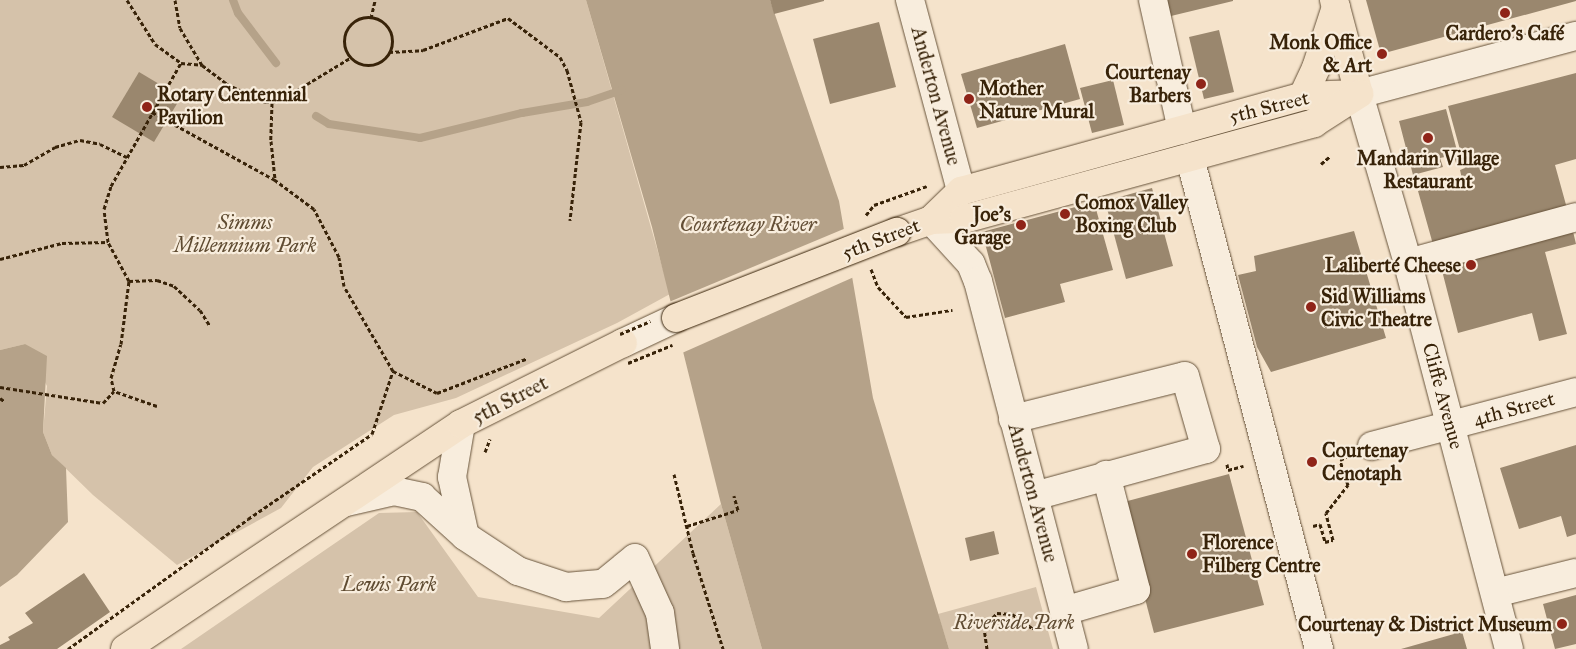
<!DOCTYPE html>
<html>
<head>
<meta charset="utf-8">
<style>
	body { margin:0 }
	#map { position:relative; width:1576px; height:649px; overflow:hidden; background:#f5e3cb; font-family:"IM FELL Great Primer",serif }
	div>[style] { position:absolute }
	.green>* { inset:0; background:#d5c2aa }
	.water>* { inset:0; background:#b5a289 }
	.pier>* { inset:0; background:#f5e3cb }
	.stream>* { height:8px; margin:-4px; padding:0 4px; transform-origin:4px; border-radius:4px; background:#b5a289 }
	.building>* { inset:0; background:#9a876e }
	.path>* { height:3px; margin-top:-1.5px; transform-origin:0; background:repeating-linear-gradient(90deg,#382309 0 4px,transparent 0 6.5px) }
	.path>.ring { margin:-1.5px; padding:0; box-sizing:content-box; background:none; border:3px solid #382309; border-radius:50% }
	.roads { filter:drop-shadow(0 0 1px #67533a) drop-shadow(0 0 1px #67533a) }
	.minor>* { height:28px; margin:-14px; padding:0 14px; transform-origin:14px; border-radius:14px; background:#f8eddd }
	.major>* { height:28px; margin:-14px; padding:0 14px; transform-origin:14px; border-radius:14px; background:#f5e3cb }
	.path-bridge>* { height:3px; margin-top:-1.5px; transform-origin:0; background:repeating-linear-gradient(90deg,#382309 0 4px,transparent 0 6.5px) }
	.bridges { filter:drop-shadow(0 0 1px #382309) drop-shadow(0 0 1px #382309) }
	.major-bridge>* { height:28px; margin:-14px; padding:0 14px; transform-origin:14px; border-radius:14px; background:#f5e3cb }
	.dots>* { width:14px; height:14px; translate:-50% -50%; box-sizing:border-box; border:2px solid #f8eddd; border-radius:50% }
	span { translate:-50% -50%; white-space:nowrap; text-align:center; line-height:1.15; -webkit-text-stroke:4.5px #f8eddd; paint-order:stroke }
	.poi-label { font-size:20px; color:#382309; font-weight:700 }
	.right { translate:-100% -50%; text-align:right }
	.left { translate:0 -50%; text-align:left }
	.street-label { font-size:20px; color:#382309 }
	.park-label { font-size:20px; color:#5f4b31; font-style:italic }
	.water-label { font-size:21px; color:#644f36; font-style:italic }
</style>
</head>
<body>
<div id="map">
	<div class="green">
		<i style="clip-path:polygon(0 0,586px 0,670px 294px,617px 323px,456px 398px,394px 415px,313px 467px,281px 508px,177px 565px,93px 495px,52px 455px,43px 432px,47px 386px,25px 344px,0 350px)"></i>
		<i style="clip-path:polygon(721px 504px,762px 649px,181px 649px,379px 513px,417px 512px,478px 597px,599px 618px)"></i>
		<i style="clip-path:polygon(1036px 587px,1053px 649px,949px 649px,938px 614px)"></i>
	</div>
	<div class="water">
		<i style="clip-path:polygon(586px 0,770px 0,839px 201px,873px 398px,949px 649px,762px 649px,721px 504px,652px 227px)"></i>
		<i style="clip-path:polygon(25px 344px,47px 356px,43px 432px,52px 455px,66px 468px,68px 522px,17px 575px,0 587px,0 350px)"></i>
	</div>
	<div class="pier">
		<i style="clip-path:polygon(846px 228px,854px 277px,682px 353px,669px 302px)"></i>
	</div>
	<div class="stream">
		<i style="left:233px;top:0;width:14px;rotate:69deg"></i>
		<i style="left:238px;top:13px;width:63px;rotate:52.8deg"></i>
		<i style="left:316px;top:116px;width:15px;rotate:32deg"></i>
		<i style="left:329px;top:124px;width:92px;rotate:8.7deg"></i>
		<i style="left:420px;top:138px;width:105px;rotate:-13.8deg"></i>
		<i style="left:522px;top:113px;width:66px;rotate:-9.6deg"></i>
		<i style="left:587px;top:102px;width:37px;rotate:-19deg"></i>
	</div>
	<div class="building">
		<i style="clip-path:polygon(770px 0,824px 0,824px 1px,774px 14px)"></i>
		<i style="clip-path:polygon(1167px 0,1233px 0,1233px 1px,1171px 16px)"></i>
		<i style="clip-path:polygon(1366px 0,1576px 0,1576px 1px,1381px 54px)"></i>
		<i style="clip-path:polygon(879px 22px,896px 87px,830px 104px,813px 39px)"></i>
		<i style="clip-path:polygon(1219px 30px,1234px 92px,1204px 99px,1189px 37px)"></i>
		<i style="clip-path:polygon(1065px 44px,1080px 99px,977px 128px,961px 74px)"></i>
		<i style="clip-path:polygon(139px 72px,181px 97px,154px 142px,112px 117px)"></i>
		<i style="clip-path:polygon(1576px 73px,1576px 159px,1555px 165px,1568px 212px,1434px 248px,1418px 191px,1462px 179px,1460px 170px,1465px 168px,1448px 106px)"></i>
		<i style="clip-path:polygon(1113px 80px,1124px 125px,1092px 133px,1080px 88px)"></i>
		<i style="clip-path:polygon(1446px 109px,1460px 162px,1456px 163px,1454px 155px,1440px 158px,1443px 167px,1413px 175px,1399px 121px)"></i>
		<i style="clip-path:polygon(1152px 188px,1173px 266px,1126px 279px,1105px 201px)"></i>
		<i style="clip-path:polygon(1094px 202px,1113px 270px,1060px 284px,1065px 302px,1005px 318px,982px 232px)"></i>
		<i style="clip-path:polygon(1571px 223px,1576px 244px,1545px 252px,1567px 334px,1539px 341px,1532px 313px,1458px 333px,1439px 259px)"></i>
		<i style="clip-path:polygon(1354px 231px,1386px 338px,1271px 372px,1257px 347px,1238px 275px,1256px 271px,1254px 256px)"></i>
		<i style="clip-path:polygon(1576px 445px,1576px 534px,1567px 537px,1561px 516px,1519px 529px,1500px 468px)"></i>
		<i style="clip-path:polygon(1229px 474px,1264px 605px,1154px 633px,1120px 503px)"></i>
		<i style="clip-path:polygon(994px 531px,999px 554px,970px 561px,965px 538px)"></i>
		<i style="clip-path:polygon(84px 573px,110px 612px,57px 649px,0 649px,0 645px,10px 640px,8px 637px,33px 623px,25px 613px)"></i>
		<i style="clip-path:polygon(1576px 595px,1576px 644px,1555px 649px,1543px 604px)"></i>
		<i style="clip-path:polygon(1461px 628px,1467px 649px,1401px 649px,1454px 634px,1452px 630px)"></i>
	</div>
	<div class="path">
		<i style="left:127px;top:0;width:52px;rotate:57.5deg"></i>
		<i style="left:155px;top:44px;width:32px;rotate:36deg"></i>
		<i style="left:181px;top:63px;width:21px;rotate:5deg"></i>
		<i style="left:202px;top:65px;width:31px;rotate:37deg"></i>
		<i style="left:227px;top:84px;width:42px;rotate:25.3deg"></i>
		<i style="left:265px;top:102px;width:14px;rotate:-4deg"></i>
		<i style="left:279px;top:101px;width:83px;rotate:-31.2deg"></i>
		<i style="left:175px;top:0;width:28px;rotate:80deg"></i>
		<i style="left:180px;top:28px;width:43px;rotate:59.3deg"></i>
		<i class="ring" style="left:344px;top:17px;width:45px;height:45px"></i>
		<i style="left:371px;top:18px;width:18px;rotate:-77deg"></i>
		<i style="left:389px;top:52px;width:34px;rotate:-3deg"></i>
		<i style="left:423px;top:50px;width:91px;rotate:-20.6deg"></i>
		<i style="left:508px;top:18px;width:65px;rotate:36.9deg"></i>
		<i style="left:560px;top:57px;width:15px;rotate:62deg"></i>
		<i style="left:567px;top:70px;width:54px;rotate:74.9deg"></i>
		<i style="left:581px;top:122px;width:99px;rotate:96.4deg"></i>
		<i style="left:272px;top:103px;width:38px;rotate:92deg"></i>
		<i style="left:271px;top:141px;width:38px;rotate:84deg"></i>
		<i style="left:1321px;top:164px;width:11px;rotate:-41deg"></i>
		<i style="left:0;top:167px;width:24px;rotate:-5deg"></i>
		<i style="left:24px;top:165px;width:36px;rotate:-30deg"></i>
		<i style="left:55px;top:147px;width:26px;rotate:-16deg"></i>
		<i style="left:80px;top:140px;width:20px;rotate:11deg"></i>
		<i style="left:100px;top:144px;width:30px;rotate:26deg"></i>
		<i style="left:866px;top:215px;width:13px;rotate:-51deg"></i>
		<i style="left:874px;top:205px;width:56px;rotate:-19.7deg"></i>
		<i style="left:0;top:259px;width:64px;rotate:-14.5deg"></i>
		<i style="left:62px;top:243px;width:46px;rotate:-1.2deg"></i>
		<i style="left:871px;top:269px;width:19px;rotate:69deg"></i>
		<i style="left:878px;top:287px;width:41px;rotate:47deg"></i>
		<i style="left:906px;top:317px;width:47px;rotate:-8.7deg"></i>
		<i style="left:129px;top:281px;width:28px;rotate:-2deg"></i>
		<i style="left:157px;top:280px;width:18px;rotate:19deg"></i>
		<i style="left:174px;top:286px;width:35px;rotate:43deg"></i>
		<i style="left:200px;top:310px;width:19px;rotate:58deg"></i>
		<i style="left:393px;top:371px;width:49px;rotate:26.6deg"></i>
		<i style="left:437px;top:393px;width:97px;rotate:-21deg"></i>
		<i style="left:0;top:387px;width:104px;rotate:8.8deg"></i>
		<i style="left:103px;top:403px;width:16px;rotate:-47deg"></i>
		<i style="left:0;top:398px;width:5px;rotate:37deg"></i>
		<i style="left:157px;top:406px;width:46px;rotate:-160.8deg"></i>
		<i style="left:114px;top:391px;width:13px;rotate:-103deg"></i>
		<i style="left:111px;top:378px;width:35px;rotate:-74deg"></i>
		<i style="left:121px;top:344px;width:64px;rotate:-82.8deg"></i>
		<i style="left:129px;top:281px;width:44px;rotate:-118.3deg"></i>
		<i style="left:108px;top:242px;width:33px;rotate:-97deg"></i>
		<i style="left:104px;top:209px;width:24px;rotate:-73deg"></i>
		<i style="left:111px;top:186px;width:142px;rotate:-60.4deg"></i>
		<i style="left:485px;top:452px;width:14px;rotate:-69deg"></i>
		<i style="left:1227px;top:464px;width:6px;rotate:81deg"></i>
		<i style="left:1228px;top:470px;width:16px;rotate:-15deg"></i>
		<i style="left:674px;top:474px;width:81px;rotate:76.5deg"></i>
		<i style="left:693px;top:553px;width:101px;rotate:72.6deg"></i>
		<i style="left:687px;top:526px;width:53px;rotate:-17.4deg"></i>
		<i style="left:738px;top:510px;width:15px;rotate:-106deg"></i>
		<i style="left:1313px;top:526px;width:7px;rotate:-16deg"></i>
		<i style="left:1320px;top:524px;width:19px;rotate:74deg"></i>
		<i style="left:1325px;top:542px;width:8px;rotate:-14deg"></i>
		<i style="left:1333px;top:540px;width:28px;rotate:-105deg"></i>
		<i style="left:1326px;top:513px;width:36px;rotate:-52deg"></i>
		<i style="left:1348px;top:485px;width:26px;rotate:-108deg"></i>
		<i style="left:1340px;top:460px;width:10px;rotate:-24deg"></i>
		<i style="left:68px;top:649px;width:222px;rotate:-35.8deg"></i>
		<i style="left:248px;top:519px;width:150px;rotate:-34.4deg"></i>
		<i style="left:372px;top:434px;width:66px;rotate:-71.6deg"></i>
		<i style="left:393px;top:371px;width:98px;rotate:-120deg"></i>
		<i style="left:344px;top:286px;width:29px;rotate:-100deg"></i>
		<i style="left:339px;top:257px;width:54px;rotate:-117.5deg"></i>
		<i style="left:314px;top:209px;width:49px;rotate:-143.4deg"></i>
		<i style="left:275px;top:180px;width:141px;rotate:-151.1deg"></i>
		<i style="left:987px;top:649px;width:22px;rotate:-98deg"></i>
		<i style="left:984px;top:627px;width:19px;rotate:-47deg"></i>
		<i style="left:997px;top:613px;width:15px;rotate:4deg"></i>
		<i style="left:1012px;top:614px;width:24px;rotate:35deg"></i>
		<i style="left:1032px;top:628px;width:11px"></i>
	</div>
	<div class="roads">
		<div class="minor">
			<i style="left:910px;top:0;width:198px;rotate:75deg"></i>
			<i style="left:1153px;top:0;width:133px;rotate:77.4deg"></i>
			<i style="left:1190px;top:158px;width:508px;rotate:75.28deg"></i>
			<i style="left:931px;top:220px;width:59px;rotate:47.7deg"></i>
			<i style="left:971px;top:264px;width:18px;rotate:68deg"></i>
			<i style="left:978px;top:281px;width:380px;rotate:75.4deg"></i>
			<i style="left:1408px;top:263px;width:174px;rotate:-15.3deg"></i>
			<i style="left:623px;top:343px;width:59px;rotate:-25.3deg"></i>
			<i style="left:1013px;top:419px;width:177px;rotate:-14deg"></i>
			<i style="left:1185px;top:376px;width:76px;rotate:74deg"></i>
			<i style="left:1206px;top:449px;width:178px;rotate:164.7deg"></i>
			<i style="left:461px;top:424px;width:54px;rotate:99.6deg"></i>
			<i style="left:452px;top:477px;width:60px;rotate:77.6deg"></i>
			<i style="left:1372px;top:446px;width:211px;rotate:-14.8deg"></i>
			<i style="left:346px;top:502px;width:49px;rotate:-12.9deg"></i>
			<i style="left:394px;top:491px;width:29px;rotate:12deg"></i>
			<i style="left:422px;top:497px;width:58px;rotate:42.2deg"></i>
			<i style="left:465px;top:536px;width:64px;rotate:33.4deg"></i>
			<i style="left:518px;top:571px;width:51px;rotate:18.4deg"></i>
			<i style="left:566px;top:587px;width:37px;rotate:-5deg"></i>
			<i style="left:603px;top:584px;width:41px;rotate:-39.1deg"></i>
			<i style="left:635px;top:558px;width:60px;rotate:65.6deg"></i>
			<i style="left:660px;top:613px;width:36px;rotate:82deg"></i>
			<i style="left:1495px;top:593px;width:83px;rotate:-13.9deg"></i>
			<i style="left:1064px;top:611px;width:75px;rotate:-16.3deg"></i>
			<i style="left:1136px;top:590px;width:119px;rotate:-104.6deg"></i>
			<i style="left:1509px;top:649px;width:399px;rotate:-104.7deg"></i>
			<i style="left:1408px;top:263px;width:176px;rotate:-106.2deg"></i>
			<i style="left:1359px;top:94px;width:225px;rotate:-15deg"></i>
		</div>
		<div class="major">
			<i style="left:1334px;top:0;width:97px;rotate:75.1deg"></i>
			<i style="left:1303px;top:96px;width:31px;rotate:-65deg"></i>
			<i style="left:1316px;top:68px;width:64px;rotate:-71.8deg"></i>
			<i style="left:931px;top:220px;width:42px;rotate:-44deg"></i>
			<i style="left:961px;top:191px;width:355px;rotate:-15.5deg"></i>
			<i style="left:1303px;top:96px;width:55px;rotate:-2.1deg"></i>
			<i style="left:897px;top:232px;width:36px;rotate:-19deg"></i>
			<i style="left:931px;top:220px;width:33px;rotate:-2deg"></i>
			<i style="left:964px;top:219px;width:363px;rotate:-15.3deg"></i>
			<i style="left:1314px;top:123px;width:54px;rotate:-32.8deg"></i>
			<i style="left:125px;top:649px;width:404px;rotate:-33.8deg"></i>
			<i style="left:461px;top:424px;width:181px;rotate:-26.6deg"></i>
		</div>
	</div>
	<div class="path-bridge">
		<i style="left:620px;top:334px;width:33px;rotate:-23deg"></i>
		<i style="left:628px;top:363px;width:48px;rotate:-22.2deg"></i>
	</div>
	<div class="bridges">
		<div class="major-bridge">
			<i style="left:676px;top:318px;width:237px;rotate:-21.3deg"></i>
		</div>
	</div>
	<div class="dots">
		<i style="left:1505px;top:13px;background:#8f2418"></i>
		<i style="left:1382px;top:54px;background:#8f2418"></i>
		<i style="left:1201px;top:84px;background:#8f2418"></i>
		<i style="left:969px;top:99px;background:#8f2418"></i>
		<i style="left:147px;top:107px;background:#8f2418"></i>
		<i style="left:1428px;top:138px;background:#8f2418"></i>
		<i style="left:1065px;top:214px;background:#8f2418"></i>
		<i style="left:1021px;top:225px;background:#8f2418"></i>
		<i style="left:1471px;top:265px;background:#8f2418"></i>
		<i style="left:1311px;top:307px;background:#8f2418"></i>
		<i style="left:1312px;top:462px;background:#8f2418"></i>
		<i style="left:1192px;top:554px;background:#8f2418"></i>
		<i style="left:1562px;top:624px;background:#8f2418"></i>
	</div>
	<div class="poi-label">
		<span style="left:1505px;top:33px">Cardero's Café</span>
		<span class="right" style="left:1372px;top:54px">Monk Office<br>&amp; Art</span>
		<span class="right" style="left:1191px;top:84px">Courtenay<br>Barbers</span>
		<span class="left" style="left:979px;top:100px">Mother<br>Nature Mural</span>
		<span class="left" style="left:157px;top:106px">Rotary Centennial<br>Pavilion</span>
		<span style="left:1428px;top:170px">Mandarin Village<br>Restaurant</span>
		<span class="left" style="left:1075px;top:214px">Comox Valley<br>Boxing Club</span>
		<span class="right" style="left:1011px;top:226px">Joe's<br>Garage</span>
		<span class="right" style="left:1461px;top:265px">Laliberté Cheese</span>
		<span class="left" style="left:1321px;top:308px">Sid Williams<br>Civic Theatre</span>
		<span class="left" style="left:1322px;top:462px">Courtenay<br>Cenotaph</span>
		<span class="left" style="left:1202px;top:554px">Florence<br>Filberg Centre</span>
		<span class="right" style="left:1552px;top:624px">Courtenay &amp; District Museum</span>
	</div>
	<div class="street-label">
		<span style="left:936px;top:96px;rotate:75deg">Anderton Avenue</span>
		<span style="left:1269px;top:107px;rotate:-14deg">5th Street</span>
		<span style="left:881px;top:239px;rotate:-21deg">5th Street</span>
		<span style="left:1443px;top:396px;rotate:75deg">Cliffe Avenue</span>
		<span style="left:510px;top:400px;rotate:-27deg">5th Street</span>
		<span style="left:1514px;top:409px;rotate:-15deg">4th Street</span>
		<span style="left:1033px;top:493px;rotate:75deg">Anderton Avenue</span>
	</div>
	<div class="park-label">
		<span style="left:245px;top:234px">Simms<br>Millennium Park</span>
		<span style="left:389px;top:584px">Lewis Park</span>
		<span style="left:1014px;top:622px">Riverside Park</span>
	</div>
	<div class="water-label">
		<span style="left:748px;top:224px">Courtenay River</span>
	</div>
</div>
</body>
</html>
